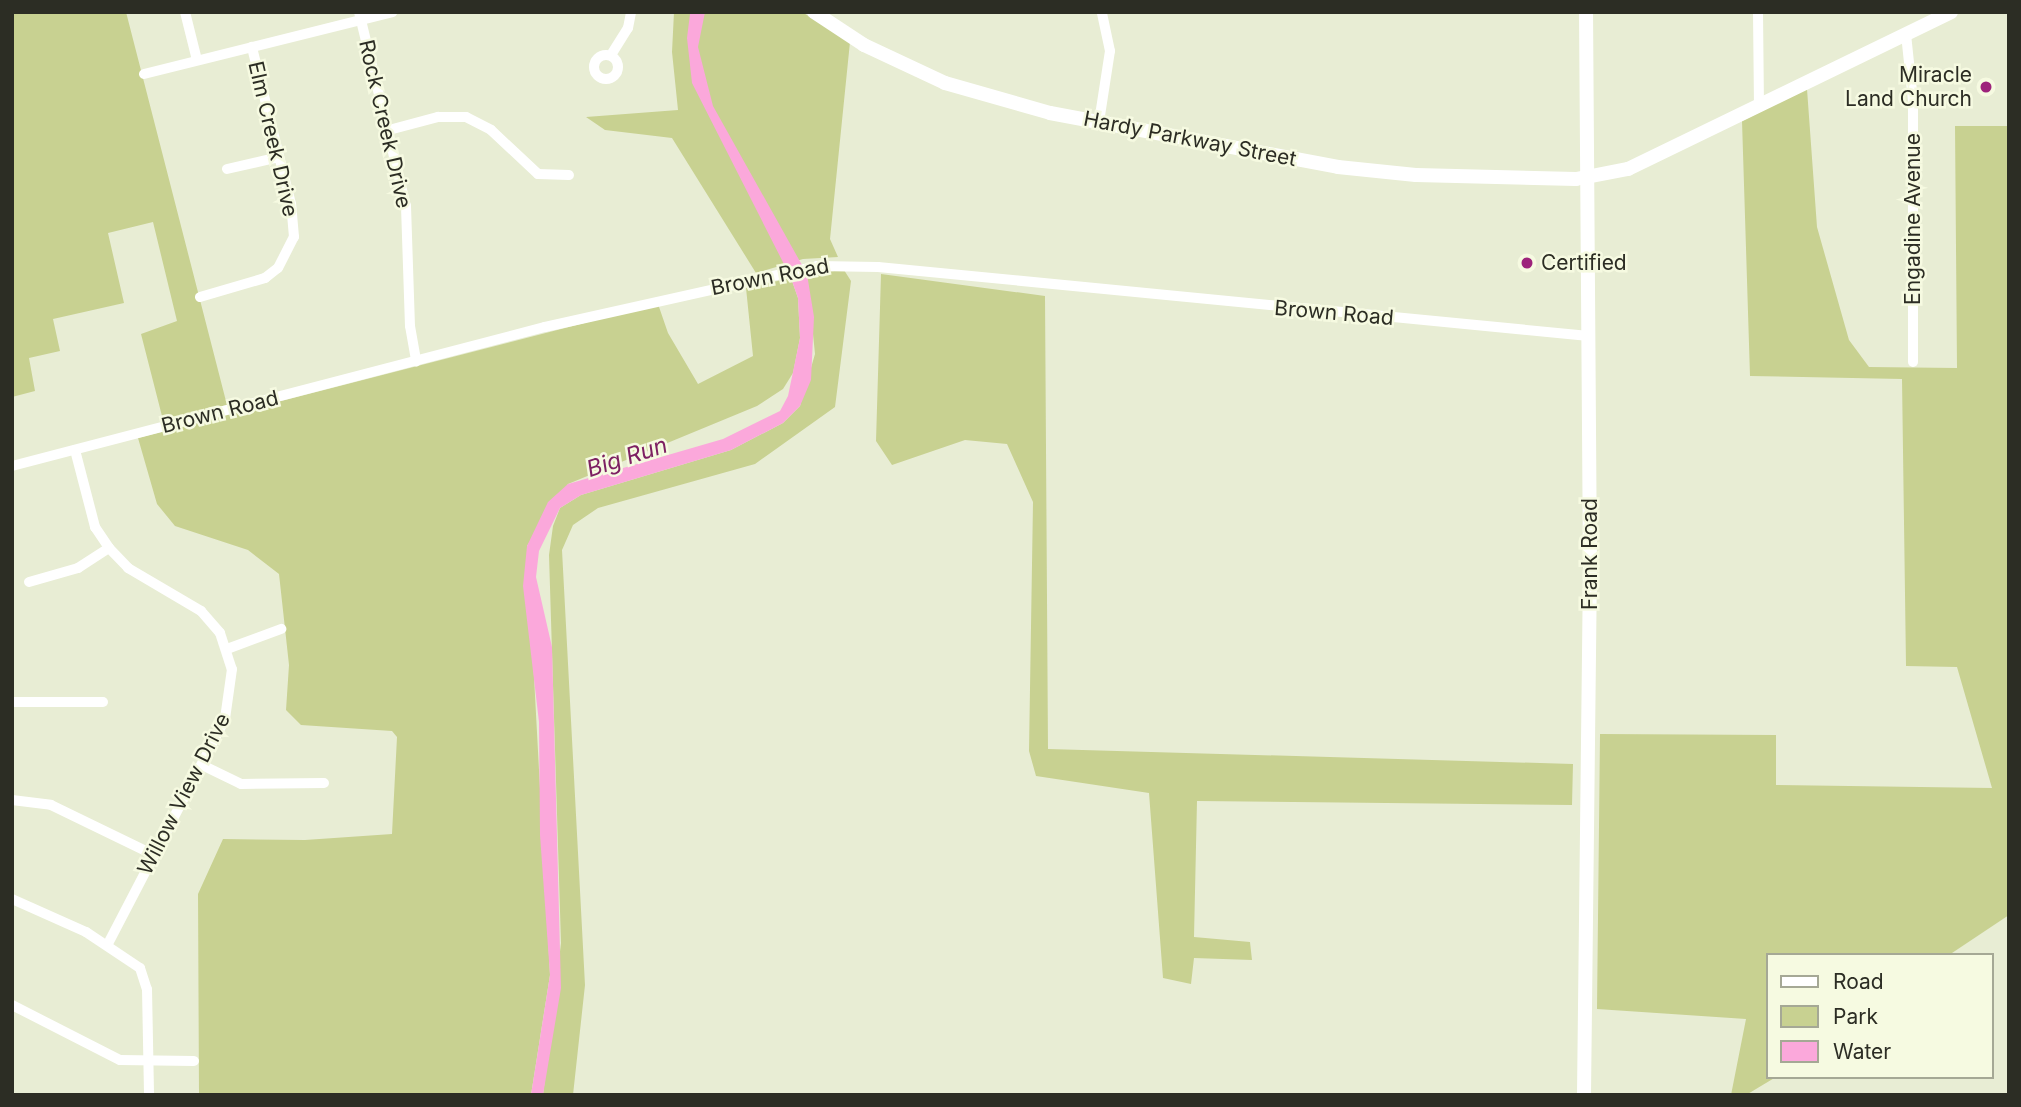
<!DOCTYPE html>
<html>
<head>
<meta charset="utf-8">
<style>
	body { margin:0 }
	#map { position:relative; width:2021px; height:1107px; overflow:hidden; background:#e8edd4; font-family:Inter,sans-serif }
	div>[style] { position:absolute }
	.green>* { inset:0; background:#c8d191 }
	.water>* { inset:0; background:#fba8db }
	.minor>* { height:10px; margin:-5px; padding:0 5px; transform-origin:5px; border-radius:5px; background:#fff }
	.minor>.ring { margin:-5px; padding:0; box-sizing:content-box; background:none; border:10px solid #fff; border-radius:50% }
	.major>* { height:14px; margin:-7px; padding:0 7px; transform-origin:7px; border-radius:7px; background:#fff }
	.dots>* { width:19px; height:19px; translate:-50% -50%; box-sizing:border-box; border:4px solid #f6fae1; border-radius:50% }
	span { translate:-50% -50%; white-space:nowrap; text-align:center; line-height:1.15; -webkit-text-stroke:5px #f6fae1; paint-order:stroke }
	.poi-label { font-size:21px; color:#2c2d24 }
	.right { translate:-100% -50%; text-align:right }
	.left { translate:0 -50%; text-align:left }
	.street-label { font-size:21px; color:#2c2d24 }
	.water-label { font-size:23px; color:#7d2062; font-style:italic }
	.frame { position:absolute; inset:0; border:14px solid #2c2d24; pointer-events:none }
	.legend { position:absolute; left:1766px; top:953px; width:228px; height:126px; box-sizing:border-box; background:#f6fae1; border:2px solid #a5a895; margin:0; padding:9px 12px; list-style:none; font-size:21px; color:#2c2d24 }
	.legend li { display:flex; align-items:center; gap:14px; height:35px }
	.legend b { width:35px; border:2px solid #a5a895 }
</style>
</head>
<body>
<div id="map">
	<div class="green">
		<i style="clip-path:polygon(12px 12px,126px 12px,227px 405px,163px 420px,141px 334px,177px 321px,153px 222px,108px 233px,124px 303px,53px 319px,60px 351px,29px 358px,35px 391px,12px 397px)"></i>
		<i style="clip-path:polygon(674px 12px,802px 12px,850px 42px,830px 239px,838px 257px,803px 259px,756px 273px,672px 138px,605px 130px,586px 117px,678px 110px,672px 52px)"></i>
		<i style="clip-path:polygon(1807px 89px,1817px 227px,1849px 340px,1869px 367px,1957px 368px,1955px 126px,2009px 126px,2009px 915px,1949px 955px,1767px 955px,1767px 1077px,1776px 1077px,1746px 1095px,1731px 1095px,1746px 1019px,1597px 1009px,1600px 734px,1776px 735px,1776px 785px,1992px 788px,1957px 667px,1906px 666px,1902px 379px,1750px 376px,1742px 121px)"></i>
		<i style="clip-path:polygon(844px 270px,851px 281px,835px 407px,755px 464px,598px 508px,573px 525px,562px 550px,585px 985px,573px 1095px,543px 1095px,561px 943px,549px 555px,553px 526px,560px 508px,581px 495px,731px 450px,783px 423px,800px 406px,815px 354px,807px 274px)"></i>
		<i style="clip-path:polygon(881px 274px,1045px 296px,1048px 749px,1573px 764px,1572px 805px,1197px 801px,1194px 937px,1250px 942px,1252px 960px,1194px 958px,1191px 984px,1163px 978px,1149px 793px,1036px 776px,1029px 751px,1033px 502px,1007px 444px,965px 440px,892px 465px,876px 441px)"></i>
		<i style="clip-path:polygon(791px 278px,798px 298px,800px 338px,793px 373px,783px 389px,757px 406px,568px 484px,527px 546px,550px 975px,531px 1095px,199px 1095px,198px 894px,223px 839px,305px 840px,392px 834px,397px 737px,392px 731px,301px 725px,286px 710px,289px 665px,279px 574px,248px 550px,175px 526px,157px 504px,138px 438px,658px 304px,668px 333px,698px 384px,753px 356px,746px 288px)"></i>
	</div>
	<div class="water">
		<i style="clip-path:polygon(705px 12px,698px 47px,713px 106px,807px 274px,814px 317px,811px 380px,800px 406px,783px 423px,731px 450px,581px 495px,560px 508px,539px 551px,536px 577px,552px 647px,561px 988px,543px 1095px,531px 1095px,550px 975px,540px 835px,539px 722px,523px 586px,527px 546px,548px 502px,568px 484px,723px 439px,780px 411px,788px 396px,800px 338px,798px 298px,791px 278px,692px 83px,687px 38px,690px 14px)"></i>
	</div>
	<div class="minor">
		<i style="left:185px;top:12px;width:49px;rotate:76deg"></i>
		<i style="left:359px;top:12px;width:200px;rotate:76.4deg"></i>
		<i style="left:406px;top:206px;width:120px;rotate:88.1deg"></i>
		<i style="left:410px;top:326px;width:36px;rotate:80deg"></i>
		<i style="left:1758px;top:12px;width:94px;rotate:89.4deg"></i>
		<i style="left:1906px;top:34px;width:67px;rotate:84deg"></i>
		<i style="left:1913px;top:101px;width:261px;rotate:90deg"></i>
		<i class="ring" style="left:594px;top:55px;width:14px;height:14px"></i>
		<i style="left:611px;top:55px;width:32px;rotate:-58deg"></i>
		<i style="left:628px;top:28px;width:16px;rotate:-79deg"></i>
		<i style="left:144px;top:74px;width:256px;rotate:-14deg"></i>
		<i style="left:1099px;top:122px;width:72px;rotate:-81.2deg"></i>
		<i style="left:1110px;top:51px;width:40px;rotate:-102deg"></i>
		<i style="left:389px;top:130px;width:51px;rotate:-14.9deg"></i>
		<i style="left:438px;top:117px;width:28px"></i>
		<i style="left:466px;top:117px;width:28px;rotate:27deg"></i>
		<i style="left:491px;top:130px;width:64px;rotate:43.1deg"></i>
		<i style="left:538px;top:174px;width:31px;rotate:2deg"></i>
		<i style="left:227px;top:169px;width:53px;rotate:-13deg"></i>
		<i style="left:200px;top:297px;width:68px;rotate:-16.3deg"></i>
		<i style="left:265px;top:278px;width:16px;rotate:-38deg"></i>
		<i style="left:278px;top:268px;width:35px;rotate:-63deg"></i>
		<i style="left:294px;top:237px;width:33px;rotate:-95deg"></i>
		<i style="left:291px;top:204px;width:162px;rotate:-104deg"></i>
		<i style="left:75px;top:450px;width:80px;rotate:75.4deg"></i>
		<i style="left:95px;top:527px;width:25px;rotate:56deg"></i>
		<i style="left:109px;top:548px;width:28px;rotate:46deg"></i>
		<i style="left:128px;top:568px;width:85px;rotate:30.5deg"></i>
		<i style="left:201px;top:611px;width:29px;rotate:49deg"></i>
		<i style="left:220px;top:633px;width:38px;rotate:72deg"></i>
		<i style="left:232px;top:669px;width:50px;rotate:98deg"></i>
		<i style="left:225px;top:719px;width:254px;rotate:117.5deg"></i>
		<i style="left:12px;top:466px;width:551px;rotate:-14.62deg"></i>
		<i style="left:545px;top:327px;width:279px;rotate:-12.6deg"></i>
		<i style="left:817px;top:266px;width:61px;rotate:0.9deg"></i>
		<i style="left:878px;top:267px;width:714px;rotate:5.54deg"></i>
		<i style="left:29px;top:582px;width:51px;rotate:-15.9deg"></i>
		<i style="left:78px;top:568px;width:37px;rotate:-33deg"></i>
		<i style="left:227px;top:649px;width:58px;rotate:-20.3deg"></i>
		<i style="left:12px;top:702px;width:91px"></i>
		<i style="left:202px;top:765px;width:43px;rotate:26deg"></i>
		<i style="left:241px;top:784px;width:83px;rotate:-0.7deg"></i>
		<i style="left:12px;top:800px;width:39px;rotate:7deg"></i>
		<i style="left:51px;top:805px;width:114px;rotate:25.9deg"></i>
		<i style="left:12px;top:899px;width:81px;rotate:24deg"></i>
		<i style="left:86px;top:932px;width:65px;rotate:33.7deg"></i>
		<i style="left:140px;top:968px;width:22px;rotate:72deg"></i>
		<i style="left:147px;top:989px;width:106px;rotate:88.9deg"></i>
		<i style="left:12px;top:1005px;width:121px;rotate:27deg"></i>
		<i style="left:120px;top:1060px;width:74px;rotate:0.8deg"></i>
	</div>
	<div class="major">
		<i style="left:814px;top:12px;width:60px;rotate:33.4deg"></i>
		<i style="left:864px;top:45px;width:89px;rotate:25.1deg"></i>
		<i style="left:945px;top:83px;width:109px;rotate:15.9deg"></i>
		<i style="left:1050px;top:113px;width:293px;rotate:10.6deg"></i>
		<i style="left:1338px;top:167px;width:78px;rotate:5.9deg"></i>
		<i style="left:1416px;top:175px;width:160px;rotate:1.4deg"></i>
		<i style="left:1576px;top:179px;width:53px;rotate:-10.9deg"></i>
		<i style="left:1628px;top:169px;width:359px;rotate:-25.9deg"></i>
		<i style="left:1584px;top:1095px;width:527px;rotate:-89.35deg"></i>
		<i style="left:1590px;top:568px;width:556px;rotate:-90.41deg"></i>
	</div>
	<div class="dots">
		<i style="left:1986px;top:87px;background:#9d237b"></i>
		<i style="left:1527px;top:263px;background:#9d237b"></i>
	</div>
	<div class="poi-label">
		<span class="right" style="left:1972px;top:87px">Miracle<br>Land Church</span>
		<span class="left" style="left:1541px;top:263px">Certified</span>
	</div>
	<div class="street-label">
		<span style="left:385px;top:124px;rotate:77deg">Rock Creek Drive</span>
		<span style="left:273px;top:139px;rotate:77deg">Elm Creek Drive</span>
		<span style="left:1190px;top:139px;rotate:11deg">Hardy Parkway Street</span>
		<span style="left:1913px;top:219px;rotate:-90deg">Engadine Avenue</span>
		<span style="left:770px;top:277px;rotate:-11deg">Brown Road</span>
		<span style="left:1334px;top:313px;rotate:5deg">Brown Road</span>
		<span style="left:220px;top:412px;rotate:-14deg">Brown Road</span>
		<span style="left:1590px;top:554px;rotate:-90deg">Frank Road</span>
		<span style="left:184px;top:794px;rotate:-63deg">Willow View Drive</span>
	</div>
	<div class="water-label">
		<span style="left:627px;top:457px;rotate:-18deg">Big Run</span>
	</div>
	<div class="frame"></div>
	<ul class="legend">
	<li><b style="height:9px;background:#fff"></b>Road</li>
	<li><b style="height:19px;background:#c8d191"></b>Park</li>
	<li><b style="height:19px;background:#fba8db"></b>Water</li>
	</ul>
</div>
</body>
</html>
